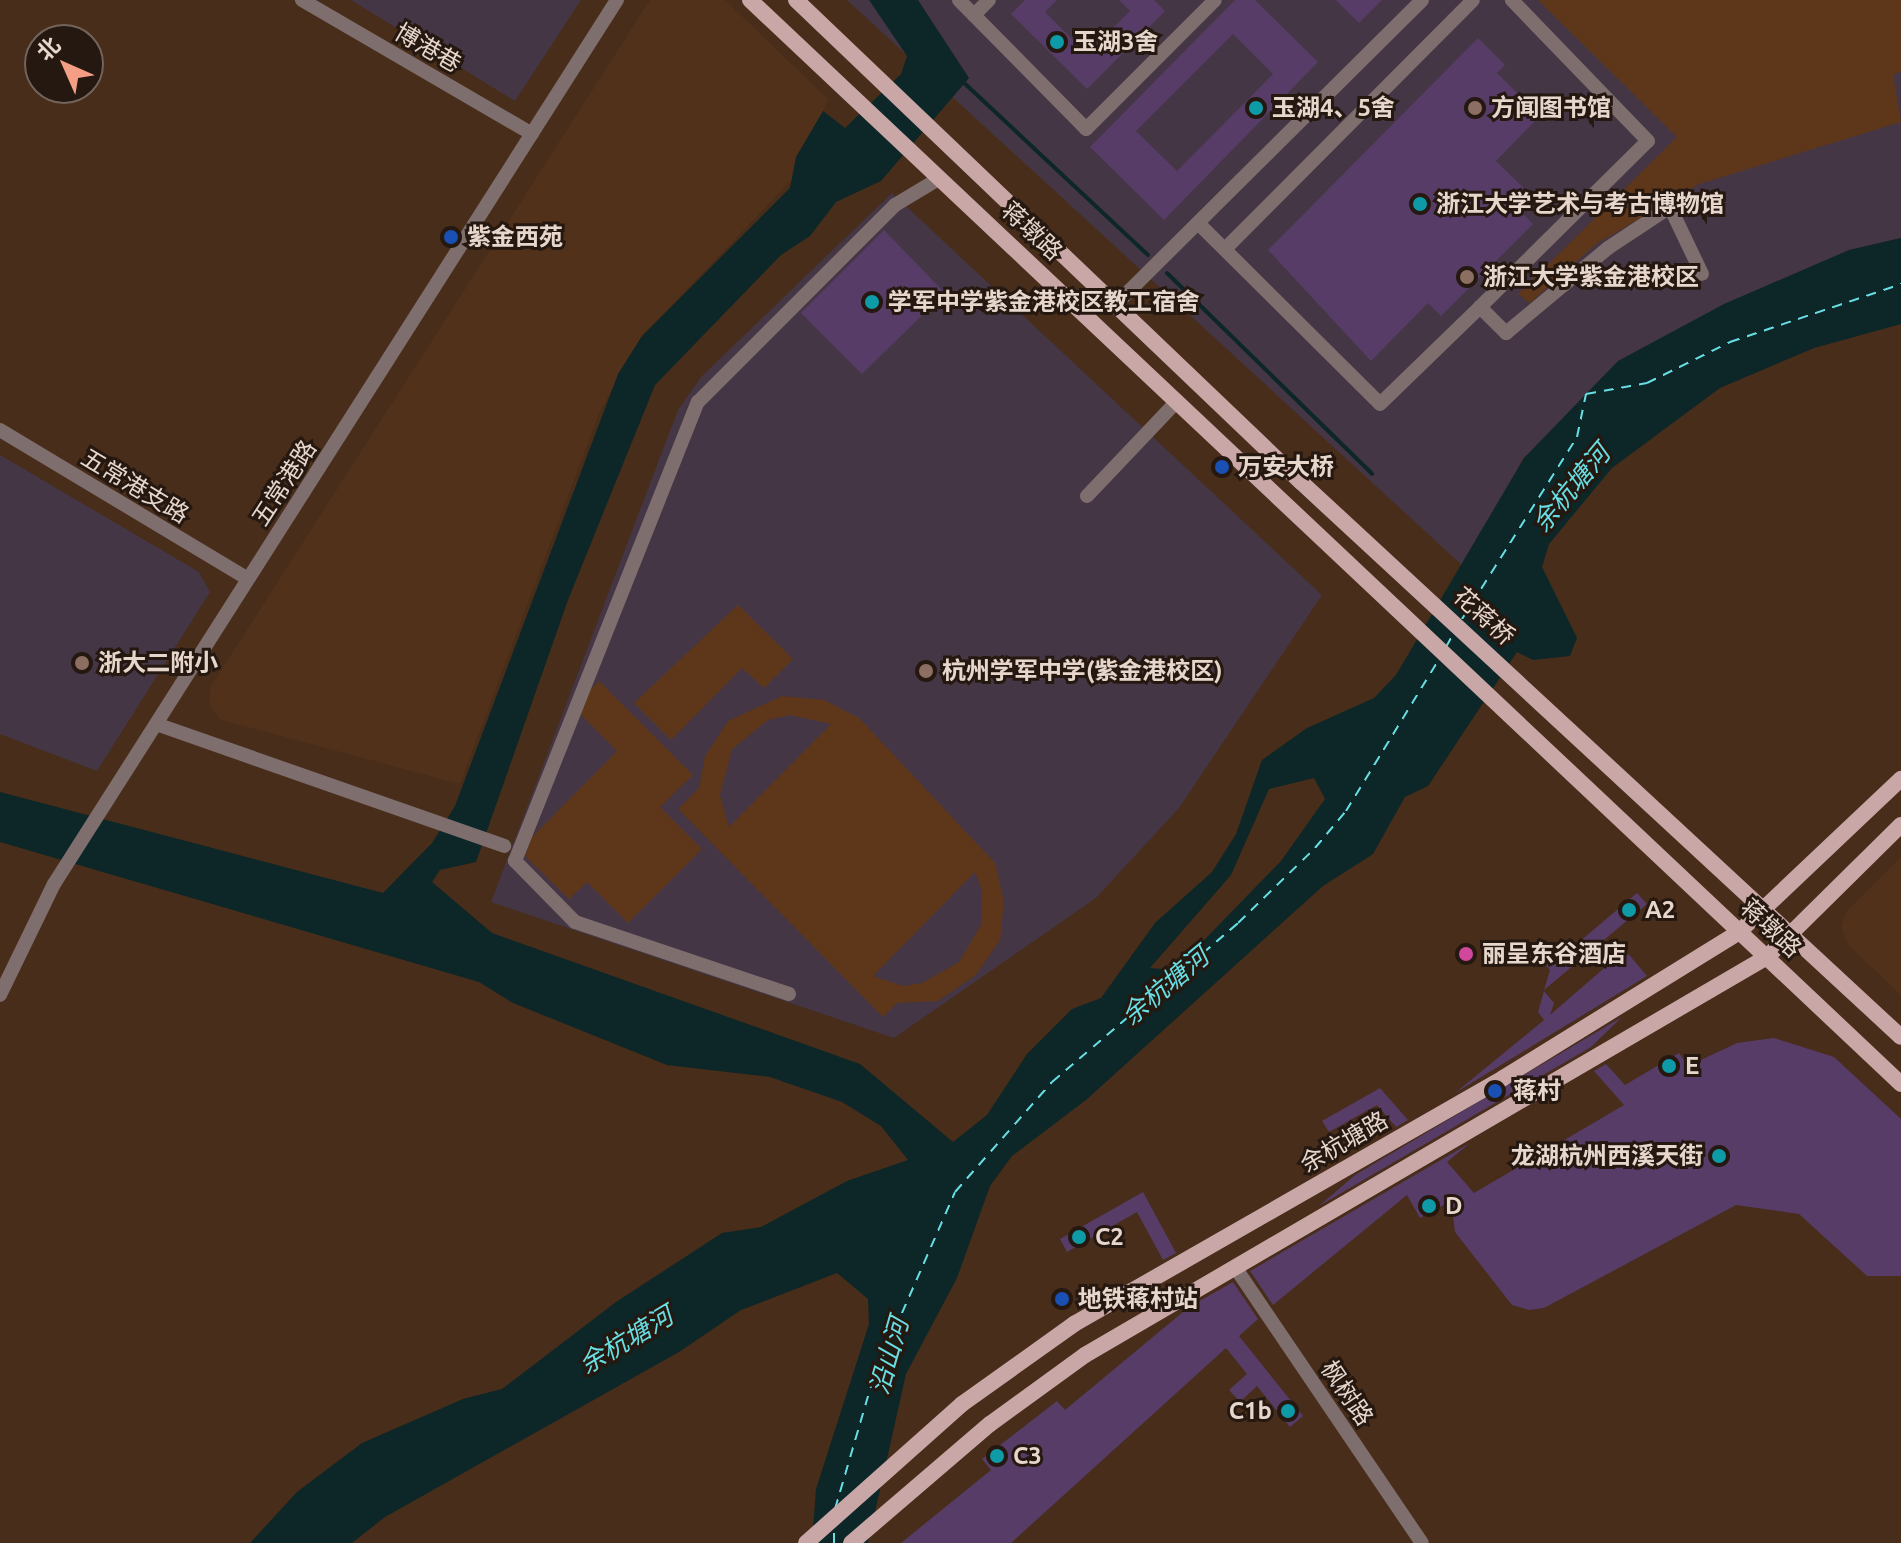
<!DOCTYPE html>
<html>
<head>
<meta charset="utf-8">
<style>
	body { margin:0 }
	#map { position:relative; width:1901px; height:1543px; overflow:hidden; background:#472d1a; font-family:Ubuntu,"Noto Sans SC",sans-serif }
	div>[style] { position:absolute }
	.built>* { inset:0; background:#52311a }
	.education>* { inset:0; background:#443644 }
	.green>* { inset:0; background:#5e371b }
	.water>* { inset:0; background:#0d2627 }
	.stream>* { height:4px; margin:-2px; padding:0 2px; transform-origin:2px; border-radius:2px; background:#0d2627 }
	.ferry>* { height:2px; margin-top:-1px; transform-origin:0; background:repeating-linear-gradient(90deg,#67dee3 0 10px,transparent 0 18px) }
	.building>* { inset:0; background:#563c67 }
	.minor>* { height:14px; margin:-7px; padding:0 7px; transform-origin:7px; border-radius:7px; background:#7f6e6e }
	.major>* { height:16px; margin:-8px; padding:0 8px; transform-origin:8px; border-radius:8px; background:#caa7a7 }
	.dots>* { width:22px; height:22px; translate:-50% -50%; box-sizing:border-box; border:4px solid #251810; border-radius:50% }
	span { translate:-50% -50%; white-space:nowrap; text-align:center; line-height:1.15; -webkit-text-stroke:6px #251810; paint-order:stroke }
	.poi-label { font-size:24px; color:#e7d6cb; font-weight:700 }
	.left { translate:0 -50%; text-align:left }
	.right { translate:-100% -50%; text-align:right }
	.street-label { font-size:24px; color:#e7d6cb }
	.water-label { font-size:26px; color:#67dee3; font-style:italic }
	.north { position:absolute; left:24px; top:24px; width:80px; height:80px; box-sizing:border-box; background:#251810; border:2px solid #73645b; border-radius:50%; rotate:315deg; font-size:22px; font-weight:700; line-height:32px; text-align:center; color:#e7d6cb }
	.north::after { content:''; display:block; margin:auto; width:28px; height:36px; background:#f49e86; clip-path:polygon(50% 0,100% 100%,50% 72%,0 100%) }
</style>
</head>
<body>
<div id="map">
	<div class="built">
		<i style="clip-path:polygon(650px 0,725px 0,828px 99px,823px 111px,828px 142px,642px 336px,600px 411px,460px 784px,221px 720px,209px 706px,211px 686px)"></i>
		<i style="clip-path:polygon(1901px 857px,1901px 995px,1848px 945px,1841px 926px,1846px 912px)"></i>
	</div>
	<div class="education">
		<i style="clip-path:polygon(351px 0,581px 0,515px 101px)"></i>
		<i style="clip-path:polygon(847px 0,1901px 0,1901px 238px,1849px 250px,1524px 457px,1464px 567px)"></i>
		<i style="clip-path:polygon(892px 193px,1322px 595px,1179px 808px,1096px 898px,894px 1038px,491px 902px,678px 410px,701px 377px)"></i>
		<i style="clip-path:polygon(0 455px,199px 572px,210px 592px,97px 771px,0 734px)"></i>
	</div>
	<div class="green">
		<i style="clip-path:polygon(1538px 0,1901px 0,1901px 71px,1893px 75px,1901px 122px,1699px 184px,1596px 244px,1530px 303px,1518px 294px,1677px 137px)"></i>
		<i style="clip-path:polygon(738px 605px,793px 659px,764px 688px,742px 668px,671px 740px,634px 703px)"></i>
		<i style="clip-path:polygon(599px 681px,693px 775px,660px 807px,702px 849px,628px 923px,587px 882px,569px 899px,525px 856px,532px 837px,617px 751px,580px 714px,585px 695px)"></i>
		<i style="clip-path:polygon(evenodd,782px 696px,824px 700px,859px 718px,995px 863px,1004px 902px,1000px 940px,976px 975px,938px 1001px,897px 1003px,883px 1017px,678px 809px,699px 788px,705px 756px,728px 721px,782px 696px,790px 715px,831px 724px,729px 827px,720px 795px,732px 749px,768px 720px,790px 715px,782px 696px,975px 872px,982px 890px,981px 925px,959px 962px,922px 983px,903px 986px,873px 976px,975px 872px)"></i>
	</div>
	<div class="water">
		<i style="clip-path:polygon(evenodd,869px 0,918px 0,969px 78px,881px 181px,836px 202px,810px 236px,781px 255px,655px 385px,568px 600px,476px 862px,440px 870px,432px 882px,492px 933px,860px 1064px,953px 1142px,987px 1115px,1027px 1054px,1072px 1009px,1101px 998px,1155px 923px,1212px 872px,1236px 834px,1262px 760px,1307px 728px,1374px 698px,1396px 675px,1524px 458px,1618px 361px,1724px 304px,1849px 250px,1901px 238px,1901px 324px,1814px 348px,1720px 388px,1612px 468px,1549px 544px,1542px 567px,1577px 638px,1570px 656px,1533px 660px,1517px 652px,1428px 786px,1405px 797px,1373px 854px,1323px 886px,1086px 1100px,1012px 1156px,990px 1186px,957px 1278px,906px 1374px,868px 1543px,812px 1543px,816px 1489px,869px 1324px,868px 1299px,837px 1273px,741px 1310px,679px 1352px,385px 1517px,352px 1543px,250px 1543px,297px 1492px,362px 1443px,463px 1399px,502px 1389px,616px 1302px,722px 1233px,761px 1227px,847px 1181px,908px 1160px,881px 1126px,842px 1102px,770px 1077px,667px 1065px,513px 1003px,479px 982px,0 842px,0 792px,383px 893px,432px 843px,455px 806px,618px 374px,642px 336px,790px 188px,796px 157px,823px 111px,845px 128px,901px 74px,907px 56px,869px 0,1314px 778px,1325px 799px,1281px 861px,1175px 970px,1150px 968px,1231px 875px,1269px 789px,1314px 778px)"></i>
	</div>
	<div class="stream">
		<i style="left:961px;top:80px;width:256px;rotate:43.1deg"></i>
		<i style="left:1167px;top:273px;width:287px;rotate:44.4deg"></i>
	</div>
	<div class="ferry">
		<i style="left:1462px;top:619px;width:215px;rotate:-57.7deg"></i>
		<i style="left:1577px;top:437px;width:44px;rotate:-78.2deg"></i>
		<i style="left:1586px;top:394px;width:62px;rotate:-10.2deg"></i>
		<i style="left:1647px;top:383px;width:93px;rotate:-26.3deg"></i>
		<i style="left:1730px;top:342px;width:181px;rotate:-18.7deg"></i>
		<i style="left:1446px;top:647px;width:18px;rotate:-61deg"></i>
		<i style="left:835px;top:1509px;width:135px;rotate:-73.7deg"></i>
		<i style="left:873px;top:1379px;width:204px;rotate:-66.3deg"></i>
		<i style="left:955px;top:1192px;width:147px;rotate:-48.6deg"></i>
		<i style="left:1052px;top:1082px;width:245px;rotate:-40.5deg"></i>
		<i style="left:1238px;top:923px;width:107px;rotate:-44.2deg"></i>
		<i style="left:1315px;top:848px;width:48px;rotate:-50deg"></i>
		<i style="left:1346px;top:811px;width:178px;rotate:-58.5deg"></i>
		<i style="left:834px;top:1543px;width:15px;rotate:-90deg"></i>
	</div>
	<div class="building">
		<i style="clip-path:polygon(1025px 0,1057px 0,1045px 12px,1087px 54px,1130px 11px,1119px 0,1154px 0,1165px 11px,1087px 89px,1011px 14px)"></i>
		<i style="clip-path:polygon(evenodd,1235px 0,1255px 0,1318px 62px,1164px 220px,1090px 147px,1235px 0,1233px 34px,1273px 74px,1177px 171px,1136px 131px,1233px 34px)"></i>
		<i style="clip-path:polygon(1336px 0,1382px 0,1359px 23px)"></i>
		<i style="clip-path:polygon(1478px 38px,1505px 65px,1497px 73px,1540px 116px,1496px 161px,1534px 198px,1520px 211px,1533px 224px,1441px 316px,1428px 303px,1371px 361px,1268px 250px)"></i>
		<i style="clip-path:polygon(884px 230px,945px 293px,862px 374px,801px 313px)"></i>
		<i style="clip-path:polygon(1637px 893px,1647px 904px,1544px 990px,1550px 970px,1538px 956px,1548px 947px,1559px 959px)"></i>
		<i style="clip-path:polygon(1625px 950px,1647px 976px,1455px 1093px,1544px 1020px,1538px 1012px,1544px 991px,1554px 1003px,1550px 1015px)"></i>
		<i style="clip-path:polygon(1622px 1017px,1591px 1047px,1319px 1206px,1355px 1175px)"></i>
		<i style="clip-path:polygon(1774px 1038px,1834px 1057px,1901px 1119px,1901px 1276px,1867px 1276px,1799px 1214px,1736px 1205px,1544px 1308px,1529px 1310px,1512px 1305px,1455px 1232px,1451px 1201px,1420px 1218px,1407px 1195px,1273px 1305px,1250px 1271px,1470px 1143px,1447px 1162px,1474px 1193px,1624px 1105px,1594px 1071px,1606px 1064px,1625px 1085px,1679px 1053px,1688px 1066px,1737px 1043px)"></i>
		<i style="clip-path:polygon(1380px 1088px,1408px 1120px,1396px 1127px,1377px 1105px,1329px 1132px,1322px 1121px)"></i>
		<i style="clip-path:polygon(1143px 1192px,1176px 1253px,1163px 1260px,1137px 1212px,1067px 1252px,1060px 1239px)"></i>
		<i style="clip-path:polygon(1233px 1282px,1258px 1319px,1239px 1336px,1303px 1416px,1290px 1427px,1257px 1386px,1240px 1402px,1229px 1390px,1247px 1374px,1226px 1348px,1011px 1543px,901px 1543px,991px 1470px,982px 1459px,1057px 1401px,1065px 1410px,1189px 1307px)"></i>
	</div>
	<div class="minor">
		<i style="left:302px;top:0;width:266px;rotate:30.2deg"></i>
		<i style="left:959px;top:0;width:181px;rotate:45.4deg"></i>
		<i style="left:1086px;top:129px;width:182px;rotate:-45deg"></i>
		<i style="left:974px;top:15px;width:21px;rotate:-45deg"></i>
		<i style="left:1199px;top:224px;width:255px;rotate:44.8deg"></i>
		<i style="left:1380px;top:404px;width:139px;rotate:-44.1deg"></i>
		<i style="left:1480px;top:307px;width:37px;rotate:45deg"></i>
		<i style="left:1506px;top:333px;width:133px;rotate:-39.8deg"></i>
		<i style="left:1608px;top:248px;width:74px;rotate:-33.5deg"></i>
		<i style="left:1670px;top:207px;width:74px;rotate:64.5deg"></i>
		<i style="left:1225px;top:249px;width:351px;rotate:-45.1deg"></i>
		<i style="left:1114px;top:306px;width:434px;rotate:-44.8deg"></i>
		<i style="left:1480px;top:307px;width:236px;rotate:-44.7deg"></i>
		<i style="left:1648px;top:141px;width:196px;rotate:-134deg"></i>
		<i style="left:0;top:430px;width:289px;rotate:31deg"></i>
		<i style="left:1087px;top:496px;width:131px;rotate:-46.5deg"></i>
		<i style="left:156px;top:724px;width:369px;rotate:19.3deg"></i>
		<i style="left:789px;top:994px;width:226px;rotate:-161.4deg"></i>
		<i style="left:575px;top:922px;width:86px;rotate:-134.5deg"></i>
		<i style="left:515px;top:861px;width:494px;rotate:-68.3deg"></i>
		<i style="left:698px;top:402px;width:279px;rotate:-45deg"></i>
		<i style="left:895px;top:205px;width:52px;rotate:-31deg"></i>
		<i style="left:0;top:995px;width:123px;rotate:-64.1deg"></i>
		<i style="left:54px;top:884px;width:1048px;rotate:-57.51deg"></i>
		<i style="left:1235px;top:1267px;width:333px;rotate:55.9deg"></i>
	</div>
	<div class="major">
		<i style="left:750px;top:0;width:1581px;rotate:43.28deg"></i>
		<i style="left:796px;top:0;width:698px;rotate:43.67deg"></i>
		<i style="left:1301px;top:482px;width:817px;rotate:42.77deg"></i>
		<i style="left:806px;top:1543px;width:209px;rotate:-41.7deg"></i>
		<i style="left:962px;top:1404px;width:138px;rotate:-35.5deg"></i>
		<i style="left:1074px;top:1324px;width:495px;rotate:-29.8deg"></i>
		<i style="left:1503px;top:1078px;width:278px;rotate:-31.7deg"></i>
		<i style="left:1739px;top:932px;width:223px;rotate:-43.4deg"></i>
		<i style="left:851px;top:1543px;width:183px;rotate:-40.6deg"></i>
		<i style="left:990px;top:1424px;width:117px;rotate:-36deg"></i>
		<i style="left:1085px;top:1355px;width:790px;rotate:-30.27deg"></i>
		<i style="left:1767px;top:957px;width:188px;rotate:-44.6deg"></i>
	</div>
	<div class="dots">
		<i style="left:1057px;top:42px;background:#0f9aa8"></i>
		<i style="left:1256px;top:108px;background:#0f9aa8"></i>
		<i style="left:1475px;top:108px;background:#8d6e63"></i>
		<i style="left:1420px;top:204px;background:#0f9aa8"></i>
		<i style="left:451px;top:237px;background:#1a4fb4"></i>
		<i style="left:1467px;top:277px;background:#8d6e63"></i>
		<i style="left:872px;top:302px;background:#0f9aa8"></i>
		<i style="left:1222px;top:467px;background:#1a4fb4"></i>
		<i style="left:82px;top:663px;background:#8d6e63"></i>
		<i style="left:926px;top:671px;background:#8d6e63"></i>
		<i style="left:1629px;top:910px;background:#0f9aa8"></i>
		<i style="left:1466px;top:954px;background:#d1479c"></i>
		<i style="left:1669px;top:1066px;background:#0f9aa8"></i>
		<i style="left:1495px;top:1091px;background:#1a4fb4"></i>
		<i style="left:1719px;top:1156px;background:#0f9aa8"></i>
		<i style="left:1429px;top:1206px;background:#0f9aa8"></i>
		<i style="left:1079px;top:1237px;background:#0f9aa8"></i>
		<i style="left:1062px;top:1299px;background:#1a4fb4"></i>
		<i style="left:1288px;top:1411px;background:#0f9aa8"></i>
		<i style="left:997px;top:1456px;background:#0f9aa8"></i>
	</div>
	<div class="poi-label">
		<span class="left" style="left:1073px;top:42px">玉湖3舍</span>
		<span class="left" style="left:1272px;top:108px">玉湖4、5舍</span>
		<span class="left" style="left:1491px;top:108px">方闻图书馆</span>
		<span class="left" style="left:1436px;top:204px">浙江大学艺术与考古博物馆</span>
		<span class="left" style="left:467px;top:237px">紫金西苑</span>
		<span class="left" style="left:1483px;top:277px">浙江大学紫金港校区</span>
		<span class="left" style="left:888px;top:302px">学军中学紫金港校区教工宿舍</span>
		<span class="left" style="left:1238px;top:467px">万安大桥</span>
		<span class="left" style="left:98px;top:663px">浙大二附小</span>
		<span class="left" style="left:942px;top:671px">杭州学军中学(紫金港校区)</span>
		<span class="left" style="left:1645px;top:910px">A2</span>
		<span class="left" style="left:1482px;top:954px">丽呈东谷酒店</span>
		<span class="left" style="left:1685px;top:1066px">E</span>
		<span class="left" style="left:1513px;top:1091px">蒋村</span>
		<span class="right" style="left:1703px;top:1156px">龙湖杭州西溪天街</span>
		<span class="left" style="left:1445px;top:1206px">D</span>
		<span class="left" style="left:1095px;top:1237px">C2</span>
		<span class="left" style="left:1078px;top:1299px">地铁蒋村站</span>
		<span class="right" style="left:1272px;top:1411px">C1b</span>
		<span class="left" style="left:1013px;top:1456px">C3</span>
	</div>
	<div class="street-label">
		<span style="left:428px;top:48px;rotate:30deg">博港巷</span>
		<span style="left:1032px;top:231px;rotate:43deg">蒋墩路</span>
		<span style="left:284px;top:483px;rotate:-57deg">五常港路</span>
		<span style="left:135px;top:486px;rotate:31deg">五常港支路</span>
		<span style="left:1484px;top:616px;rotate:42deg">花蒋桥</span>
		<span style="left:1771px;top:928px;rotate:43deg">蒋墩路</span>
		<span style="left:1344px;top:1142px;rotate:-30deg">余杭塘路</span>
		<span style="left:1347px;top:1393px;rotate:56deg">枫树路</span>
	</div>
	<div class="water-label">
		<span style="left:1571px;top:488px;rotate:-50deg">余杭塘河</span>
		<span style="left:1165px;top:986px;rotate:-40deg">余杭塘河</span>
		<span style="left:626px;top:1340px;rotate:-31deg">余杭塘河</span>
		<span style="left:889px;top:1356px;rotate:-74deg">沿山河</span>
	</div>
	<div class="north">北</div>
</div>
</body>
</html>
